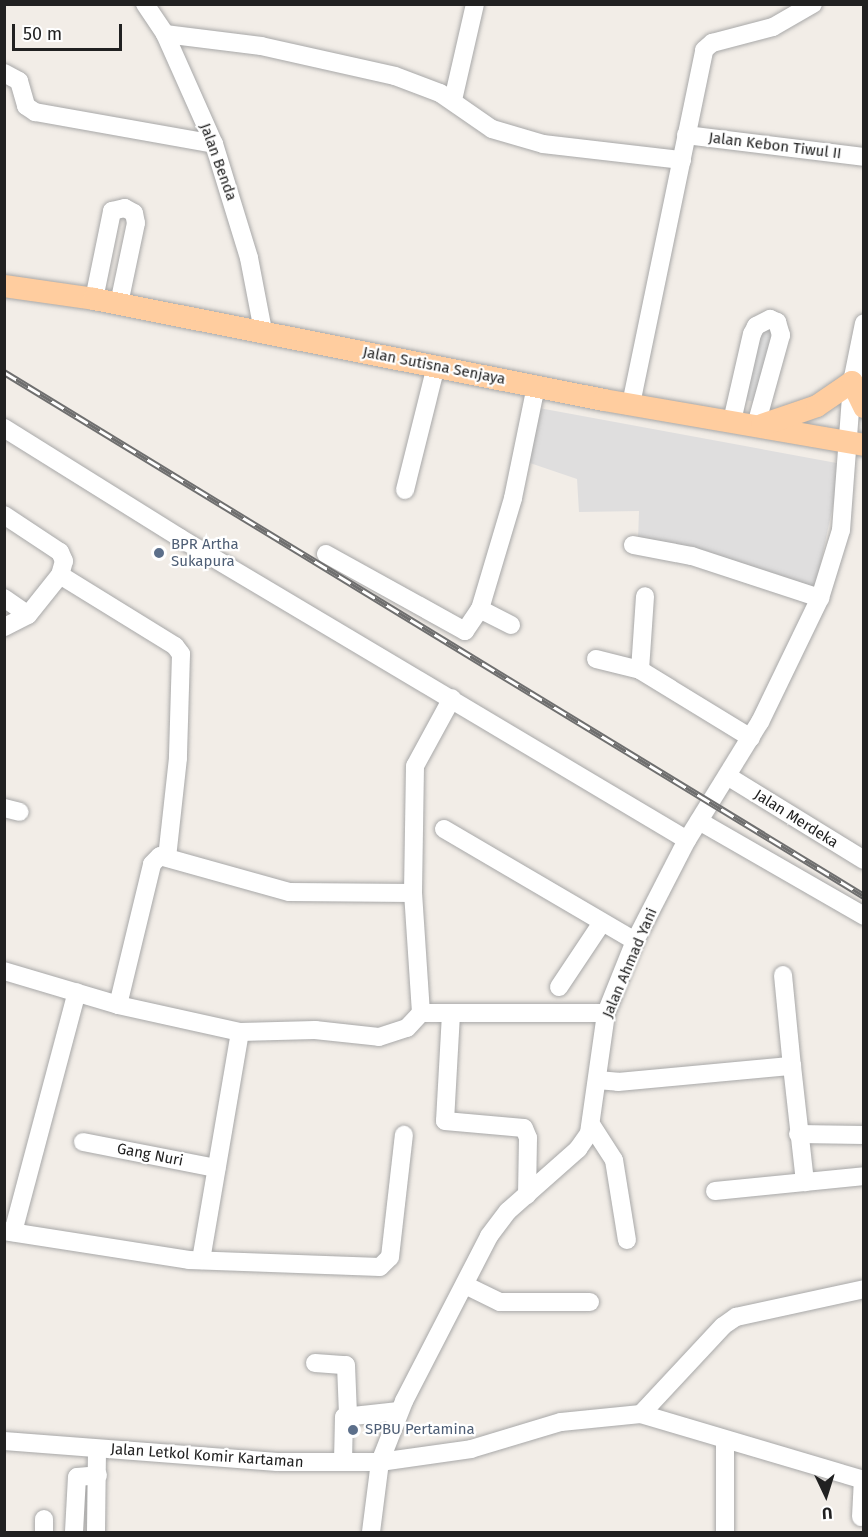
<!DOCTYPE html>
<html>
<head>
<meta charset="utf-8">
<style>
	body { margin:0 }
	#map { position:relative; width:868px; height:1537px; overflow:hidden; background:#f2ede7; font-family:"Fira Sans",sans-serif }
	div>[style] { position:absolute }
	.residential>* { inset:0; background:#dfdede }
	.parking>* { inset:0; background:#e1e1e1 }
	.roads { filter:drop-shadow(0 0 2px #a8a8a8) drop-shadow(0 0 2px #a8a8a8) }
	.minor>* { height:18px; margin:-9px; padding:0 9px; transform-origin:9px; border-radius:9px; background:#fff }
	.major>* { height:22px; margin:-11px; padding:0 11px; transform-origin:11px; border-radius:11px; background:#ffcd9f }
	.rail>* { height:7px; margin-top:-3.5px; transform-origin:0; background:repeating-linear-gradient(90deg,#fff 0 14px,#6f6f6f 0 28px); box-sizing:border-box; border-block:2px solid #6f6f6f }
	.dots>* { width:16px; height:16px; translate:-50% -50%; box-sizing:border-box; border:3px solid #fff; border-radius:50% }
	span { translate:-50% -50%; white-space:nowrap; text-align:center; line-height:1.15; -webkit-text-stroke:4.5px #fff; paint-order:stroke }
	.street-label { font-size:15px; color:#212121 }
	.service-label { font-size:15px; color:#4e5e75 }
	.left { translate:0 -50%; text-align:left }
	.frame { position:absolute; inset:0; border:6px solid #212121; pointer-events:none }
	.north { position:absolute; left:796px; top:1465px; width:60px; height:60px; -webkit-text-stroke:4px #fff; paint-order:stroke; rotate:176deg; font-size:16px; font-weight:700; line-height:24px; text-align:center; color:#212121 }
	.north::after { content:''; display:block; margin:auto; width:21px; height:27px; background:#212121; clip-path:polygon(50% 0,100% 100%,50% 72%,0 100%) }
	.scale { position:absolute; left:12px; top:24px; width:110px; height:27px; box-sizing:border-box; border:3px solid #212121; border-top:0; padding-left:8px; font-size:18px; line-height:21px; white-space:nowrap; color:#212121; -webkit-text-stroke:4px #fff; paint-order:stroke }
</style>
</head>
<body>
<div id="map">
	<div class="residential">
		<i style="clip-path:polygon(539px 408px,842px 464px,815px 589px,638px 540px,639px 511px,579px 512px,577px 479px,527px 462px)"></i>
	</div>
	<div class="parking">
		<i style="clip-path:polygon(761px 317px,782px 322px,762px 404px,743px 399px)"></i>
	</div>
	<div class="roads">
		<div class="minor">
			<i style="left:145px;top:4px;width:36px;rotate:56deg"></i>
			<i style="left:165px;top:34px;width:120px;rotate:66deg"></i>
			<i style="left:214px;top:144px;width:119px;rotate:72.9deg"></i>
			<i style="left:249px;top:258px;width:74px;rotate:79.1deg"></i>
			<i style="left:165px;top:34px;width:97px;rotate:7.1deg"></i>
			<i style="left:261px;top:46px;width:137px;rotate:12.6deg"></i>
			<i style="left:395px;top:76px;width:48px;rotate:20.7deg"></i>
			<i style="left:440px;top:93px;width:63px;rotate:34.7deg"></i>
			<i style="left:492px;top:129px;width:53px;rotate:16.4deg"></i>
			<i style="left:543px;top:144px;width:140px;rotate:6.6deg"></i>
			<i style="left:4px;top:73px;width:17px;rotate:28deg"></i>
			<i style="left:19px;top:81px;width:26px;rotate:74deg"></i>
			<i style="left:26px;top:106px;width:11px;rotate:34deg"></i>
			<i style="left:35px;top:112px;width:182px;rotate:10.1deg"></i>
			<i style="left:453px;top:100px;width:98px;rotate:-77.1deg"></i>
			<i style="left:686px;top:135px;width:179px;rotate:7deg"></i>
			<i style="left:94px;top:299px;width:90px;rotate:-78.4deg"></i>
			<i style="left:112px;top:211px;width:13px;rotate:-13deg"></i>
			<i style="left:125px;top:208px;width:10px;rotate:29deg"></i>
			<i style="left:134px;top:213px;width:10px;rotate:79deg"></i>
			<i style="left:136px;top:223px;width:83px;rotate:101.9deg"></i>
			<i style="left:631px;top:404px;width:361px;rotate:-78.3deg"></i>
			<i style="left:704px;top:50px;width:11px;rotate:-41deg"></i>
			<i style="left:712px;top:43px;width:63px;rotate:-14.7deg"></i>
			<i style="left:773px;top:27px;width:46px;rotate:-29.9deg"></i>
			<i style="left:732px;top:421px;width:89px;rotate:-77.1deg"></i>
			<i style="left:752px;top:334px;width:9px;rotate:-63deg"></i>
			<i style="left:756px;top:326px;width:16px;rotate:-27deg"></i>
			<i style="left:770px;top:319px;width:8px;rotate:23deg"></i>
			<i style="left:777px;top:322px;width:14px;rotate:73deg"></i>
			<i style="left:781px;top:335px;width:93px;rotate:105.5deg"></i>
			<i style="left:4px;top:428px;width:208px;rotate:32deg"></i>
			<i style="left:180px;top:538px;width:590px;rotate:30.78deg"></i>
			<i style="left:405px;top:490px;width:128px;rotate:-76deg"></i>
			<i style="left:4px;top:515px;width:67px;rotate:33.5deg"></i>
			<i style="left:60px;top:552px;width:10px;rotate:66deg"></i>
			<i style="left:64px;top:561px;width:15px;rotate:106deg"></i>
			<i style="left:60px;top:575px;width:51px;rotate:128.7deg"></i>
			<i style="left:28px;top:615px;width:27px;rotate:153deg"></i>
			<i style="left:633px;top:545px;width:60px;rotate:10.6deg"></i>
			<i style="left:692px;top:556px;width:135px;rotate:18.2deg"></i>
			<i style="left:326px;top:554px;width:159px;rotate:29deg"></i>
			<i style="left:465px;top:631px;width:27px;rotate:-56deg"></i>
			<i style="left:60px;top:575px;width:135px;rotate:31.7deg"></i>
			<i style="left:175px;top:646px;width:10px;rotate:53deg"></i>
			<i style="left:181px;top:654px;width:104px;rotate:91.7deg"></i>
			<i style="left:178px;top:758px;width:100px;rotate:96.3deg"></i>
			<i style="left:4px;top:598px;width:29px;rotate:35deg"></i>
			<i style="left:511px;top:625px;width:35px;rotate:-153deg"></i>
			<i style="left:480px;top:609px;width:116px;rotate:-73.4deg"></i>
			<i style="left:513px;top:498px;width:114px;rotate:-78.4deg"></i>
			<i style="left:596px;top:659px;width:45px;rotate:14deg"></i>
			<i style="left:640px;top:670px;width:130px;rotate:31.5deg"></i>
			<i style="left:640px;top:670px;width:74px;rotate:-86.1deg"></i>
			<i style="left:729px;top:777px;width:158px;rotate:31.6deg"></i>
			<i style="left:4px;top:808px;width:16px;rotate:14deg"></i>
			<i style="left:699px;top:821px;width:190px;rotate:29.9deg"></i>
			<i style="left:444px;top:829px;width:221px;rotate:30.4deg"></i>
			<i style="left:4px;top:971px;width:119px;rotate:16.6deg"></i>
			<i style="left:118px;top:1005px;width:125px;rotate:12.5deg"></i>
			<i style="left:240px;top:1032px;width:75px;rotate:-1.5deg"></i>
			<i style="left:315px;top:1030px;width:64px;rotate:6.2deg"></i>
			<i style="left:379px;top:1037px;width:29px;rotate:-18deg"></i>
			<i style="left:407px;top:1028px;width:21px;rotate:-47deg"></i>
			<i style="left:421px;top:1013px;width:185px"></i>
			<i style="left:783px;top:975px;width:91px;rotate:84.4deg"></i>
			<i style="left:559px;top:987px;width:76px;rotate:-56.3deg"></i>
			<i style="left:118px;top:1005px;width:145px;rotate:-76.4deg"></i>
			<i style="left:152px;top:864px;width:11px;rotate:-45deg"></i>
			<i style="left:160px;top:856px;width:134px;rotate:15.6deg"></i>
			<i style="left:289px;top:892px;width:124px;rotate:0.5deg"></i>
			<i style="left:421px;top:1013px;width:120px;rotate:-93.8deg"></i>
			<i style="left:413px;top:893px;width:127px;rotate:-89.1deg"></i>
			<i style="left:415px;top:766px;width:77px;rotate:-61.4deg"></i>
			<i style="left:451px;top:1014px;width:107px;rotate:93.2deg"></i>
			<i style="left:445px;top:1121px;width:79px;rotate:5.1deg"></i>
			<i style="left:524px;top:1128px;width:11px;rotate:68deg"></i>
			<i style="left:528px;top:1138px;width:57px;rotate:91deg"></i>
			<i style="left:597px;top:1080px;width:21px;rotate:5deg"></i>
			<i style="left:618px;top:1082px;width:175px;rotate:-5.3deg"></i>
			<i style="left:792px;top:1066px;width:117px;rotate:83.6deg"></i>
			<i style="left:592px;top:1126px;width:40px;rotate:57.1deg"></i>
			<i style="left:614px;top:1160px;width:81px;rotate:80.8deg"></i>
			<i style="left:798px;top:1134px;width:66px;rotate:0.9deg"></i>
			<i style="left:83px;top:1142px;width:136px;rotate:11.1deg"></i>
			<i style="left:715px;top:1191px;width:150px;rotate:-5.7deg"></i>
			<i style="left:4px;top:1231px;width:187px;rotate:8.9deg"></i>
			<i style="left:189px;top:1260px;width:191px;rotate:2.1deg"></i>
			<i style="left:380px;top:1267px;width:14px;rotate:-45deg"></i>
			<i style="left:390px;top:1257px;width:123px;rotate:-83.5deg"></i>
			<i style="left:13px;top:1232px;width:248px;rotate:-75.1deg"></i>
			<i style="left:201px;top:1260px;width:231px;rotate:-80.3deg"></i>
			<i style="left:465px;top:1285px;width:39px;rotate:26deg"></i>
			<i style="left:500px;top:1302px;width:90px"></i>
			<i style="left:315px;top:1363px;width:31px;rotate:4deg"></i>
			<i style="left:346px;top:1365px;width:50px;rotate:87.7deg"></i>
			<i style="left:641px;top:1414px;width:120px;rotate:-47deg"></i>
			<i style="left:723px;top:1326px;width:16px;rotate:-35deg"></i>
			<i style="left:736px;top:1317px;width:131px;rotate:-12.3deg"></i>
			<i style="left:4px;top:1441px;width:274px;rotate:4.4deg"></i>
			<i style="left:277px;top:1462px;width:103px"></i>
			<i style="left:380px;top:1462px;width:92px;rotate:-8.1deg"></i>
			<i style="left:471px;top:1449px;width:94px;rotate:-16.7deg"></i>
			<i style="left:561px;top:1422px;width:80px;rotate:-5.7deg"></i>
			<i style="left:641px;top:1414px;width:233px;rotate:16.5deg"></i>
			<i style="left:343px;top:1461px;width:44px;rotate:-88.7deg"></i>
			<i style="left:344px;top:1417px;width:55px;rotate:-6.2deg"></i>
			<i style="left:861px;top:1517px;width:37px;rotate:-87deg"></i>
			<i style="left:44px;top:1519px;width:13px;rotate:90deg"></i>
			<i style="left:74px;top:1532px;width:55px;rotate:-86.9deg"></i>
			<i style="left:77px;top:1477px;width:21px;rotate:-5deg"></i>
			<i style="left:96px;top:1532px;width:83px;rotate:-89.3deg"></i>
			<i style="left:371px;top:1532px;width:71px;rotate:-82.7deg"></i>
			<i style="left:380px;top:1462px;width:66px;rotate:-68.5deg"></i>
			<i style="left:404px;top:1401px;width:186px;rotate:-62.7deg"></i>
			<i style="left:489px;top:1236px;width:31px;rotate:-53deg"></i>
			<i style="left:508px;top:1211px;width:94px;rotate:-41.5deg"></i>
			<i style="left:578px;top:1149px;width:19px;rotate:-55deg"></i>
			<i style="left:589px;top:1133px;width:121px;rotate:-81.9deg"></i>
			<i style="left:606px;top:1013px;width:78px;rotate:-68.1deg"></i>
			<i style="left:635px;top:941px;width:114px;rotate:-62.8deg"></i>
			<i style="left:687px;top:840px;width:139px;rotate:-58.3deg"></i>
			<i style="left:760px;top:722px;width:138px;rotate:-64.2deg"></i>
			<i style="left:820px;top:598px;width:71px;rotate:-72.8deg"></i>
			<i style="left:841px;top:530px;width:148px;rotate:-85.7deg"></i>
			<i style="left:852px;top:382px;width:60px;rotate:-78.5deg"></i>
			<i style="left:725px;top:1532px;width:92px;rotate:-90deg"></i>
		</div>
		<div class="major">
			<i style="left:4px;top:286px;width:91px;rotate:8.2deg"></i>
			<i style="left:94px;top:299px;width:520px;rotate:11.2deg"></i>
			<i style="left:604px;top:400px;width:264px;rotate:9.8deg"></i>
			<i style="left:762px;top:425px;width:58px;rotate:-19.1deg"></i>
			<i style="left:817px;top:406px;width:42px;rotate:-34.4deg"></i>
			<i style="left:852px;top:382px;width:28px;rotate:64deg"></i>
		</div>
	</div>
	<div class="rail">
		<i style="left:4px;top:372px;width:1007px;rotate:31.35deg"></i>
	</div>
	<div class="dots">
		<i style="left:159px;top:553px;background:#5c6f8a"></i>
		<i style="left:353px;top:1430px;background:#5c6f8a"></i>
	</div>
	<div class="street-label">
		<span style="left:775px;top:146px;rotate:7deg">Jalan Kebon Tiwul II</span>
		<span style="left:218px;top:162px;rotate:70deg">Jalan Benda</span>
		<span style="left:434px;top:366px;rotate:11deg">Jalan Sutisna Senjaya</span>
		<span style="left:796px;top:819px;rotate:32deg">Jalan Merdeka</span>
		<span style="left:630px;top:963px;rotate:-67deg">Jalan Ahmad Yani</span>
		<span style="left:150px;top:1155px;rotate:11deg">Gang Nuri</span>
		<span style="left:207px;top:1456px;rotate:4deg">Jalan Letkol Komir Kartaman</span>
	</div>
	<div class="service-label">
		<span class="left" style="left:171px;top:553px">BPR Artha<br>Sukapura</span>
		<span class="left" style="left:365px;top:1430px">SPBU Pertamina</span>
	</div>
	<div class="frame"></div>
	<div class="north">U</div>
	<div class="scale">50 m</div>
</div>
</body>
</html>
